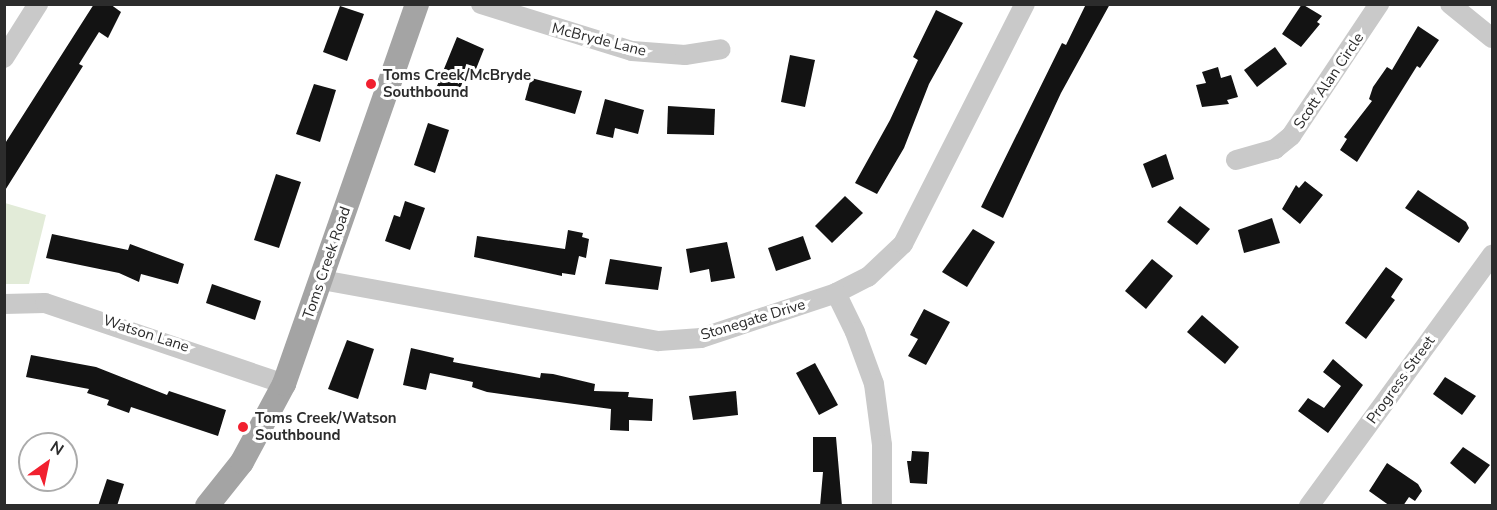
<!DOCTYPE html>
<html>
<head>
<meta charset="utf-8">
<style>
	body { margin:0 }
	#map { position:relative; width:1497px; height:510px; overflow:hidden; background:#fff; font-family:"Nunito Sans",sans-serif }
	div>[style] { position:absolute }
	.green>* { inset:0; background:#e2ebd8 }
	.building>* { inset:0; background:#131313 }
	.minor>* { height:20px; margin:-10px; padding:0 10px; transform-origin:10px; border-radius:10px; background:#c9c9c9 }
	.major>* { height:24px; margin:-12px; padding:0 12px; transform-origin:12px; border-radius:12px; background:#a4a4a4 }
	.dots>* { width:16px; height:16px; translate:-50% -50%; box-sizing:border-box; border:3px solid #fff; border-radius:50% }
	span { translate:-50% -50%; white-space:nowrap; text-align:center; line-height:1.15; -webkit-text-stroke:6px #fff; paint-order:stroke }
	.street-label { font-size:15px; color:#2c2c2c }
	.poi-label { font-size:15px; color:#2c2c2c; font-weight:700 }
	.left { translate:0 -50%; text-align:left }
	.frame { position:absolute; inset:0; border:6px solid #2c2c2c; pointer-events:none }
	.north { position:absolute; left:18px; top:432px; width:60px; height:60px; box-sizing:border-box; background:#fff; border:2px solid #ababab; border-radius:50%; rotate:33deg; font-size:16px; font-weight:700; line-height:24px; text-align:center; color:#2c2c2c }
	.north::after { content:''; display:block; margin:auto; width:21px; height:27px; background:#f1202f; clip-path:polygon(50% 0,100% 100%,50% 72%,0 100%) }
</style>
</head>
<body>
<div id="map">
	<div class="green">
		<i style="clip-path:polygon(5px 203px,46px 215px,29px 284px,5px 284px)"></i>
	</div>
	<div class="building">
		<i style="clip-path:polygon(94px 4px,110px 4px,121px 12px,108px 38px,99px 32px,79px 64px,83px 66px,4px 192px,4px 145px)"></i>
		<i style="clip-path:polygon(1086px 4px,1110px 4px,1061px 93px,1003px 218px,981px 207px,1062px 43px,1066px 45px)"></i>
		<i style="clip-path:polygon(1302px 4px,1322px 16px,1317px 22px,1320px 24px,1301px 47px,1282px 34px)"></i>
		<i style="clip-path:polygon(340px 6px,364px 14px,347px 61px,323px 52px)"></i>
		<i style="clip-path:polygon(936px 10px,963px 23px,929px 84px,904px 148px,877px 194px,855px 183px,890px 120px,918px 60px,913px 57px)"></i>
		<i style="clip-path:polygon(1418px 26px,1439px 40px,1420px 68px,1417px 66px,1357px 162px,1340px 150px,1347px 139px,1344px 137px,1372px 101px,1369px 99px,1373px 87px,1387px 67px,1392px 70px)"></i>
		<i style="clip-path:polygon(457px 37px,484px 49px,474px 74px,467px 71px,456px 99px,435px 91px)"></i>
		<i style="clip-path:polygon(1275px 47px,1287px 64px,1257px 87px,1244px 70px)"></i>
		<i style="clip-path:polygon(790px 55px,815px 60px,805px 107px,781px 102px)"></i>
		<i style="clip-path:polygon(1218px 67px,1221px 78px,1231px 75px,1238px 97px,1227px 100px,1229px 104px,1202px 107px,1196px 85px,1206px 83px,1202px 72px)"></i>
		<i style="clip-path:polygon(531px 78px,582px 91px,575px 114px,525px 100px)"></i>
		<i style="clip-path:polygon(314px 84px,336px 90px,320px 142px,296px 134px)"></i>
		<i style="clip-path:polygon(605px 99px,644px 110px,638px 134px,615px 128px,613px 138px,596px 134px)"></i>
		<i style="clip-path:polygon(668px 106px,715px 109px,714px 135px,667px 134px)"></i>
		<i style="clip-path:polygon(428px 123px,449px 130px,435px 173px,414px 165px)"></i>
		<i style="clip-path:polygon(1166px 154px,1174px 179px,1152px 188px,1143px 164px)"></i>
		<i style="clip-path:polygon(276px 174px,301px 182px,279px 248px,254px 240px)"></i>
		<i style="clip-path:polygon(1305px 181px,1323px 195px,1300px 224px,1282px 209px,1296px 185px,1299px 188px)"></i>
		<i style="clip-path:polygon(1418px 190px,1466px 222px,1469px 228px,1459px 243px,1405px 208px)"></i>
		<i style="clip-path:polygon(845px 196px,863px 213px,832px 243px,815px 226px)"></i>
		<i style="clip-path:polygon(405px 201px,425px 208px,410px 250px,385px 241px,394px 215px,400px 217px)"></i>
		<i style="clip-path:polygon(1180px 206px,1210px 229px,1197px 245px,1167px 222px)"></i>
		<i style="clip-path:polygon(1272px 218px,1280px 243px,1244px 253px,1238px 230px)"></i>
		<i style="clip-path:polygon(973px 229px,995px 242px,967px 287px,942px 272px)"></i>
		<i style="clip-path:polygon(568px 230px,583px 233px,582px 237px,589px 239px,586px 258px,579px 256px,575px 275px,562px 273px,562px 276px,474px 257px,477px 236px,565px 249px)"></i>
		<i style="clip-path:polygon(52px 234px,128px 250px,130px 244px,184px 264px,178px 284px,141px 274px,139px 282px,119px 273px,46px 258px)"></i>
		<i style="clip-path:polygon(803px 236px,811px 259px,776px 271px,768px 248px)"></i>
		<i style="clip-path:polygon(727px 242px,735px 278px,711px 282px,709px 269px,690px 273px,686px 249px)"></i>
		<i style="clip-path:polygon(610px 259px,662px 267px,658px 290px,605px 284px)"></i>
		<i style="clip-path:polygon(1152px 259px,1173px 276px,1146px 309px,1125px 291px)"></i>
		<i style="clip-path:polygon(1386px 267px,1403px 279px,1391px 297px,1395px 300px,1366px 339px,1345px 323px)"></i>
		<i style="clip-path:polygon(212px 284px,261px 301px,255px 320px,206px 303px)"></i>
		<i style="clip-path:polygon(924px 309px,950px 322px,926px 365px,908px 356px,918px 339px,910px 335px)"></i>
		<i style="clip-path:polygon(1202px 315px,1239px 347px,1225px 364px,1187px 332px)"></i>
		<i style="clip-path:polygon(347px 340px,374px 349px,358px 399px,328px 389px)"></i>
		<i style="clip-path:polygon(411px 348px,454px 358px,453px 362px,540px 378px,541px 373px,553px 374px,595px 384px,594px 391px,629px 392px,628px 397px,653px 399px,652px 421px,629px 420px,629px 431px,610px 430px,611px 409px,487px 392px,472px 387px,473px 382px,430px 373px,426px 390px,403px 385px)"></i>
		<i style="clip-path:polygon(31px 355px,96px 367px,167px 395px,169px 391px,226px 410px,218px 436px,131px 407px,129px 413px,107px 405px,109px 400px,87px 393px,89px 389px,26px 377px)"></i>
		<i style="clip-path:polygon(1333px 359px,1363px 385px,1328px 433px,1298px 411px,1308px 398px,1324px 408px,1341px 386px,1323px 372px)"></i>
		<i style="clip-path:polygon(815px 363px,838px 405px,819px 415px,796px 373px)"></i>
		<i style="clip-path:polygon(1445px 377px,1476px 396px,1462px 415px,1433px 394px)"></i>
		<i style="clip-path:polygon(736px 391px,738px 415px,693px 420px,689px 396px)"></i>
		<i style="clip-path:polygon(813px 437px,836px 437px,842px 506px,820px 506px,823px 472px,813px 472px)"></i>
		<i style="clip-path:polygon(1463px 447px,1490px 465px,1475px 484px,1450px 463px)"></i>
		<i style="clip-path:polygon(912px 451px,929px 452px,927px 484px,910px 483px,907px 461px,911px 461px)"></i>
		<i style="clip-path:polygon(1387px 463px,1418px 484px,1422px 491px,1415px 501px,1409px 497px,1403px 506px,1390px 506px,1369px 491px)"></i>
		<i style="clip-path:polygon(107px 479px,124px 484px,117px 506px,98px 506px)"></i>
	</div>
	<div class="minor">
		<i style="left:481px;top:4px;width:158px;rotate:17.3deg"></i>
		<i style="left:632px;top:51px;width:53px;rotate:4.3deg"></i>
		<i style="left:685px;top:55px;width:36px;rotate:-9deg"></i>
		<i style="left:1450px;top:4px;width:54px;rotate:39deg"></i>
		<i style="left:4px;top:58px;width:64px;rotate:-57.8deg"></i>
		<i style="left:1236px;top:160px;width:41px;rotate:-15.8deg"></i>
		<i style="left:1275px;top:149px;width:21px;rotate:-39deg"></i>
		<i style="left:1291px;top:136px;width:159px;rotate:-56.3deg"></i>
		<i style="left:322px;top:280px;width:342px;rotate:10.3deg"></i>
		<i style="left:659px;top:341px;width:42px;rotate:-4.1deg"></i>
		<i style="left:701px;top:338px;width:142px;rotate:-18.4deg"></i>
		<i style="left:836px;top:293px;width:36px;rotate:-27deg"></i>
		<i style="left:868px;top:277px;width:48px;rotate:-43.3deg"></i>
		<i style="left:903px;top:244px;width:269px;rotate:-63.1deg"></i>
		<i style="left:836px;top:293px;width:43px;rotate:64deg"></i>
		<i style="left:855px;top:332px;width:55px;rotate:69.9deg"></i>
		<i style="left:874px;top:384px;width:62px;rotate:82.5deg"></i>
		<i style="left:882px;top:445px;width:61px;rotate:90deg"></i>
		<i style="left:4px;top:304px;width:41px;rotate:-1.4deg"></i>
		<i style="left:45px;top:303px;width:252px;rotate:18.7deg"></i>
		<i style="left:1309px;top:506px;width:311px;rotate:-53.9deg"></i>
	</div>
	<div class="major">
		<i style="left:207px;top:506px;width:56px;rotate:-51.5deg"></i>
		<i style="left:242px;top:462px;width:89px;rotate:-61.7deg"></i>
		<i style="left:284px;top:384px;width:403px;rotate:-70.7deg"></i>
	</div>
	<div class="dots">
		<i style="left:371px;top:84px;background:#f1202f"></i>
		<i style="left:243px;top:427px;background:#f1202f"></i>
	</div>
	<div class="street-label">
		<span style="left:599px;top:40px;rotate:14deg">McBryde Lane</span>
		<span style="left:1329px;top:81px;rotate:-56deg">Scott Alan Circle</span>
		<span style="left:327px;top:263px;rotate:-71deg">Toms Creek Road</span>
		<span style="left:753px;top:320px;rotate:-17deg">Stonegate Drive</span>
		<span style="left:146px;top:334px;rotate:18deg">Watson Lane</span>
		<span style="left:1401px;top:380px;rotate:-54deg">Progress Street</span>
	</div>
	<div class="poi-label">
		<span class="left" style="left:383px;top:84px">Toms Creek/McBryde<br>Southbound</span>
		<span class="left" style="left:255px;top:427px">Toms Creek/Watson<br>Southbound</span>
	</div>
	<div class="frame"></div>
	<div class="north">N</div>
</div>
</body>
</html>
